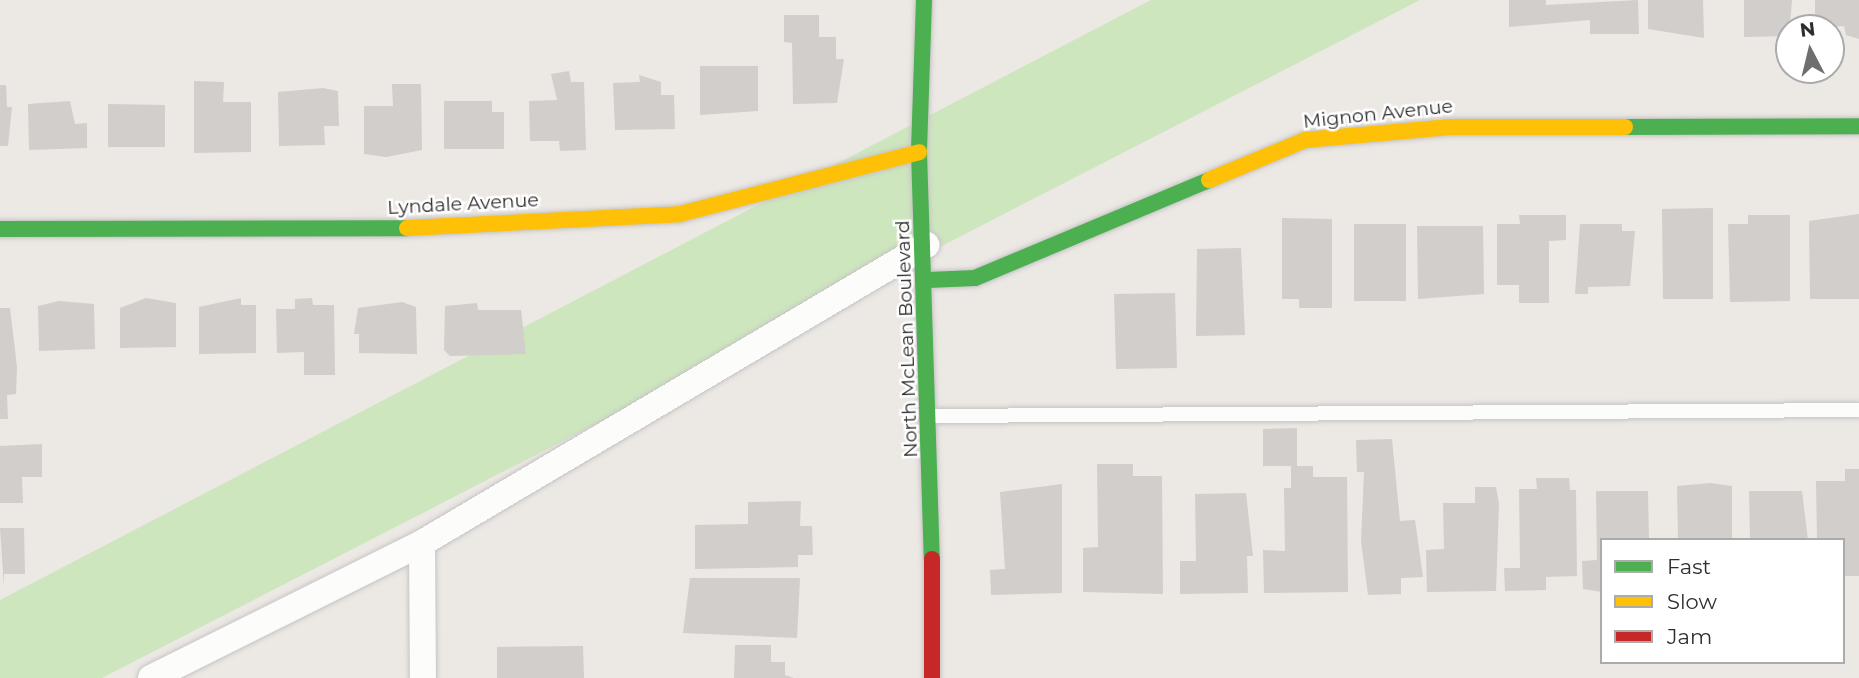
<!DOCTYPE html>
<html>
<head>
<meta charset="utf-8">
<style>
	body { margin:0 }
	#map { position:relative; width:1859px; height:678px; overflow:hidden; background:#ece8e4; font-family:Montserrat,sans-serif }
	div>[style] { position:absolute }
	.green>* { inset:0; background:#cee6be }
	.building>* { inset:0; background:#d1cecb }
	.roads { filter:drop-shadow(0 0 2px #c5c4c5) drop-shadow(0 0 2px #c5c4c5) }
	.lane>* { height:14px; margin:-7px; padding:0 7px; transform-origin:7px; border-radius:7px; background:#fcfcfb }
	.street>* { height:26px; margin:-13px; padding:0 13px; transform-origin:13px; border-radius:13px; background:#fcfcfb }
	.fast>* { height:16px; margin:-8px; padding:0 8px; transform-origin:8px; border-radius:8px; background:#4caf50 }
	.slow>* { height:16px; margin:-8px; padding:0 8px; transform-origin:8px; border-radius:8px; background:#ffc107 }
	.jam>* { height:16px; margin:-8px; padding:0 8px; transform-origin:8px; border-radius:8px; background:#c62828 }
	span { translate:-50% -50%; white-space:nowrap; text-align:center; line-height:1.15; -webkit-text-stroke:5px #fff; paint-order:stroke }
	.street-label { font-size:19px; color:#2e2e2e }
	.legend { position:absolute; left:1600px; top:538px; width:245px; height:126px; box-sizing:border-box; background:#fff; border:2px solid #ababab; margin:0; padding:9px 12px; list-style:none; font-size:21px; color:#2e2e2e }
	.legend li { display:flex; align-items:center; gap:14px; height:35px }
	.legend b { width:35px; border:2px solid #ababab }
	.north { position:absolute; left:1775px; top:14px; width:70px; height:70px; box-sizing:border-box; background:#fff; border:2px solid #ababab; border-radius:50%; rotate:353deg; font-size:19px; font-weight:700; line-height:28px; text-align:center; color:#2e2e2e }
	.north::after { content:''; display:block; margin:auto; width:24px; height:32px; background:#706f6e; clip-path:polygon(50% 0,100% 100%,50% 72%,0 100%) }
</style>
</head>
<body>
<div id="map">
	<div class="green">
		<i style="clip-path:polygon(1151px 0,1420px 0,102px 678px,0 678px,0 600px)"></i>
	</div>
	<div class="building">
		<i style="clip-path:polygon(1509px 0,1546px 0,1546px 5px,1638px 0,1639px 34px,1590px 34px,1590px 20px,1509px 27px)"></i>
		<i style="clip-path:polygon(1648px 0,1703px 0,1704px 38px,1648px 29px)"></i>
		<i style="clip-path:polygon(1744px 0,1792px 0,1789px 36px,1744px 37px)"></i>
		<i style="clip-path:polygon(1815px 0,1859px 0,1859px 39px,1846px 35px,1844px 26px,1815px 28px)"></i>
		<i style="clip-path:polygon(784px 15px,819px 15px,819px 37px,836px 37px,836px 59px,844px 59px,837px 103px,793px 104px,792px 43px,784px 42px)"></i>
		<i style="clip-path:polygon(700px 66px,758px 66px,758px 111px,700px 115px)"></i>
		<i style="clip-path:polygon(569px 71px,571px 82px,584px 82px,586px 150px,560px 151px,559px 141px,530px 141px,529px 101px,557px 100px,551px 74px)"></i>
		<i style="clip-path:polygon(639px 75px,661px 82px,661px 95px,674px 95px,675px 129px,615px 130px,613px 83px,640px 82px)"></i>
		<i style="clip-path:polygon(194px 81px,224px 82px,223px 102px,251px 102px,251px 152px,194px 153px)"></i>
		<i style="clip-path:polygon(392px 84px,421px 84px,422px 150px,386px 157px,364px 154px,364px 106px,393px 106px)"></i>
		<i style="clip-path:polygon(0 85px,6px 85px,7px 107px,12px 107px,8px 146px,0 146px)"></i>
		<i style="clip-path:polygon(323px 88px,338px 91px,339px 126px,324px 126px,325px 145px,279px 146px,278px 92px)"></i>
		<i style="clip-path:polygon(70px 101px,75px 124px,87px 123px,87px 148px,29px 150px,28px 104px)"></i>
		<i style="clip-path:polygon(444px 101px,492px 101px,492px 112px,504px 112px,504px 149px,444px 149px)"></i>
		<i style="clip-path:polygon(108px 104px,165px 105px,165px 147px,108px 147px)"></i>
		<i style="clip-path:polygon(1713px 208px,1713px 299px,1663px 299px,1662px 209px)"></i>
		<i style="clip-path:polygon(1859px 214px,1859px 299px,1810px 299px,1809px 221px)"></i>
		<i style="clip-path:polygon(1519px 215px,1566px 215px,1566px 240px,1549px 241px,1549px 303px,1519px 303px,1519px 285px,1497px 285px,1497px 224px,1520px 224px)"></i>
		<i style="clip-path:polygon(1748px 215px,1790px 215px,1790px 301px,1730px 302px,1728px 224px,1748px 224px)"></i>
		<i style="clip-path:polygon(1282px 218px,1332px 219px,1332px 308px,1299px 308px,1299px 299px,1282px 299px)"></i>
		<i style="clip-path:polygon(1354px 224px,1406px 224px,1406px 301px,1354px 301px)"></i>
		<i style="clip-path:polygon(1580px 224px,1622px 224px,1622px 231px,1635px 231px,1630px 286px,1588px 287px,1588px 294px,1575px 294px)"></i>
		<i style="clip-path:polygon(1417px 226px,1483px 226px,1484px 294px,1418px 299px)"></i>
		<i style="clip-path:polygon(1241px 248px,1245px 335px,1196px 336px,1197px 249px)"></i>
		<i style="clip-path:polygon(1175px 293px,1177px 368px,1116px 369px,1114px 294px)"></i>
		<i style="clip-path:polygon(146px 298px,176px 303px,176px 347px,120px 348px,120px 308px)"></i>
		<i style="clip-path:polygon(241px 298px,241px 305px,256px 305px,256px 353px,199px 354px,199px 307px)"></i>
		<i style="clip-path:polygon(312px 298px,313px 305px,334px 305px,335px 375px,304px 375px,304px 352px,277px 353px,276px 309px,295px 309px,295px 299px)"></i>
		<i style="clip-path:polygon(59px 301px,94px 304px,95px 349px,39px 351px,38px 306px)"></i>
		<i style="clip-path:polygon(402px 302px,416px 307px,417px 354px,359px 353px,359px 334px,354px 334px,358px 308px)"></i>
		<i style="clip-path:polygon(477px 303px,478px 310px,521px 310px,526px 354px,450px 356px,444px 350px,445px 306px)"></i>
		<i style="clip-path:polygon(0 308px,10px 308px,17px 367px,16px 394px,7px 395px,8px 419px,0 419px)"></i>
		<i style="clip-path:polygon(1297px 428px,1297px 466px,1313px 466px,1313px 477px,1347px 477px,1348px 592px,1264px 593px,1263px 550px,1285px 551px,1284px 488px,1291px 488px,1291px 466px,1263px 466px,1263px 429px)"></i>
		<i style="clip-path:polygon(1392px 439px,1400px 521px,1415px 520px,1423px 577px,1401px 578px,1401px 594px,1368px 595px,1361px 541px,1364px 472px,1357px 472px,1356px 440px)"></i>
		<i style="clip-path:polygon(42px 444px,42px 477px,22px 477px,23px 503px,0 503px,0 446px)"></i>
		<i style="clip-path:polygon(1097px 464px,1133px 464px,1133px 476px,1162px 476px,1163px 594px,1083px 592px,1083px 548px,1098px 547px)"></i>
		<i style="clip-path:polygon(1845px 469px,1859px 469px,1859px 576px,1843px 576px,1843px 540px,1817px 540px,1816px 481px,1845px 481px)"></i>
		<i style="clip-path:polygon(1536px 478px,1569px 478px,1570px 490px,1576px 490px,1577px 576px,1546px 577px,1546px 590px,1505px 591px,1504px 568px,1520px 568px,1519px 489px,1537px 489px)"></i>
		<i style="clip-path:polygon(1710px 483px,1732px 486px,1732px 540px,1678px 540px,1677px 486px)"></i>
		<i style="clip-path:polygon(1062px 484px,1062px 593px,991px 595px,990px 570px,1005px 569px,1000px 492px)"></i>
		<i style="clip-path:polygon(1475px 487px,1496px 487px,1499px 504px,1496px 591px,1427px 592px,1426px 550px,1444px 549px,1443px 503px,1475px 503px)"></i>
		<i style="clip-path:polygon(1596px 491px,1648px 491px,1649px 540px,1602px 540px,1602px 592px,1583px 589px,1582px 561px,1597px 560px)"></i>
		<i style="clip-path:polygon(1749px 491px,1802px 491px,1808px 540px,1750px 540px)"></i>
		<i style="clip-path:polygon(1246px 493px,1253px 556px,1247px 556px,1248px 593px,1180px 594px,1180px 561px,1196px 561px,1195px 494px)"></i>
		<i style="clip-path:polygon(801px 501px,800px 526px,812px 526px,813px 555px,798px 555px,798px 567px,695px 569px,695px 525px,748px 524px,748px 502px)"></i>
		<i style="clip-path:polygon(0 528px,24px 528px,25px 574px,4px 574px,4px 588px)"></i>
		<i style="clip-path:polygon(690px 578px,800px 578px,797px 638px,683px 633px)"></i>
		<i style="clip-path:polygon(735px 645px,771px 645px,771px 662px,785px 662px,785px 675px,794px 678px,734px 678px)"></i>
		<i style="clip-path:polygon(583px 646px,584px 678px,497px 678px,497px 647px)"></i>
	</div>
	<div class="roads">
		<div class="lane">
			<i style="left:933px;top:416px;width:926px;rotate:-0.37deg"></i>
		</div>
		<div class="street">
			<i style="left:422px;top:543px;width:135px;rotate:89.6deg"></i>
			<i style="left:151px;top:678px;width:303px;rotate:-26.5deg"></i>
			<i style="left:422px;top:543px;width:586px;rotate:-30.59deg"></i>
		</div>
		<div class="fast">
			<i style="left:924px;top:0;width:152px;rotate:91.9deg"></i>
			<i style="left:919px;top:152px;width:407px;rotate:88.2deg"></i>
			<i style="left:1625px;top:127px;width:234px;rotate:-0.2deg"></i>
			<i style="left:0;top:229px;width:407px;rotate:-0.1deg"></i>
			<i style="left:928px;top:280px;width:47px;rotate:-2.4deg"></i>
			<i style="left:975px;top:278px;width:254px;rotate:-22.7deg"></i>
		</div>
		<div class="slow">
			<i style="left:1209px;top:180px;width:104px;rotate:-22.6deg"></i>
			<i style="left:1305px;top:140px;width:146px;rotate:-5.1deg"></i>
			<i style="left:1450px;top:127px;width:175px"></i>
			<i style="left:407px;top:228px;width:273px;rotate:-2.9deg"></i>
			<i style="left:680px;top:214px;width:247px;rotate:-14.5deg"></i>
		</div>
		<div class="jam">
			<i style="left:932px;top:559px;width:119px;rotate:90deg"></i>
		</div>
	</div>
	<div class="street-label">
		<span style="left:1378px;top:114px;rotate:-6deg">Mignon Avenue</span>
		<span style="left:463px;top:204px;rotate:-3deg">Lyndale Avenue</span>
		<span style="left:907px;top:339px;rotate:-92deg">North McLean Boulevard</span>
	</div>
	<ul class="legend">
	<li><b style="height:9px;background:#4caf50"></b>Fast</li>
	<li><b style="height:9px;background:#ffc107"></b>Slow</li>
	<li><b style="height:9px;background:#c62828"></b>Jam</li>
	</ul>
	<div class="north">N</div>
</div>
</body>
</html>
